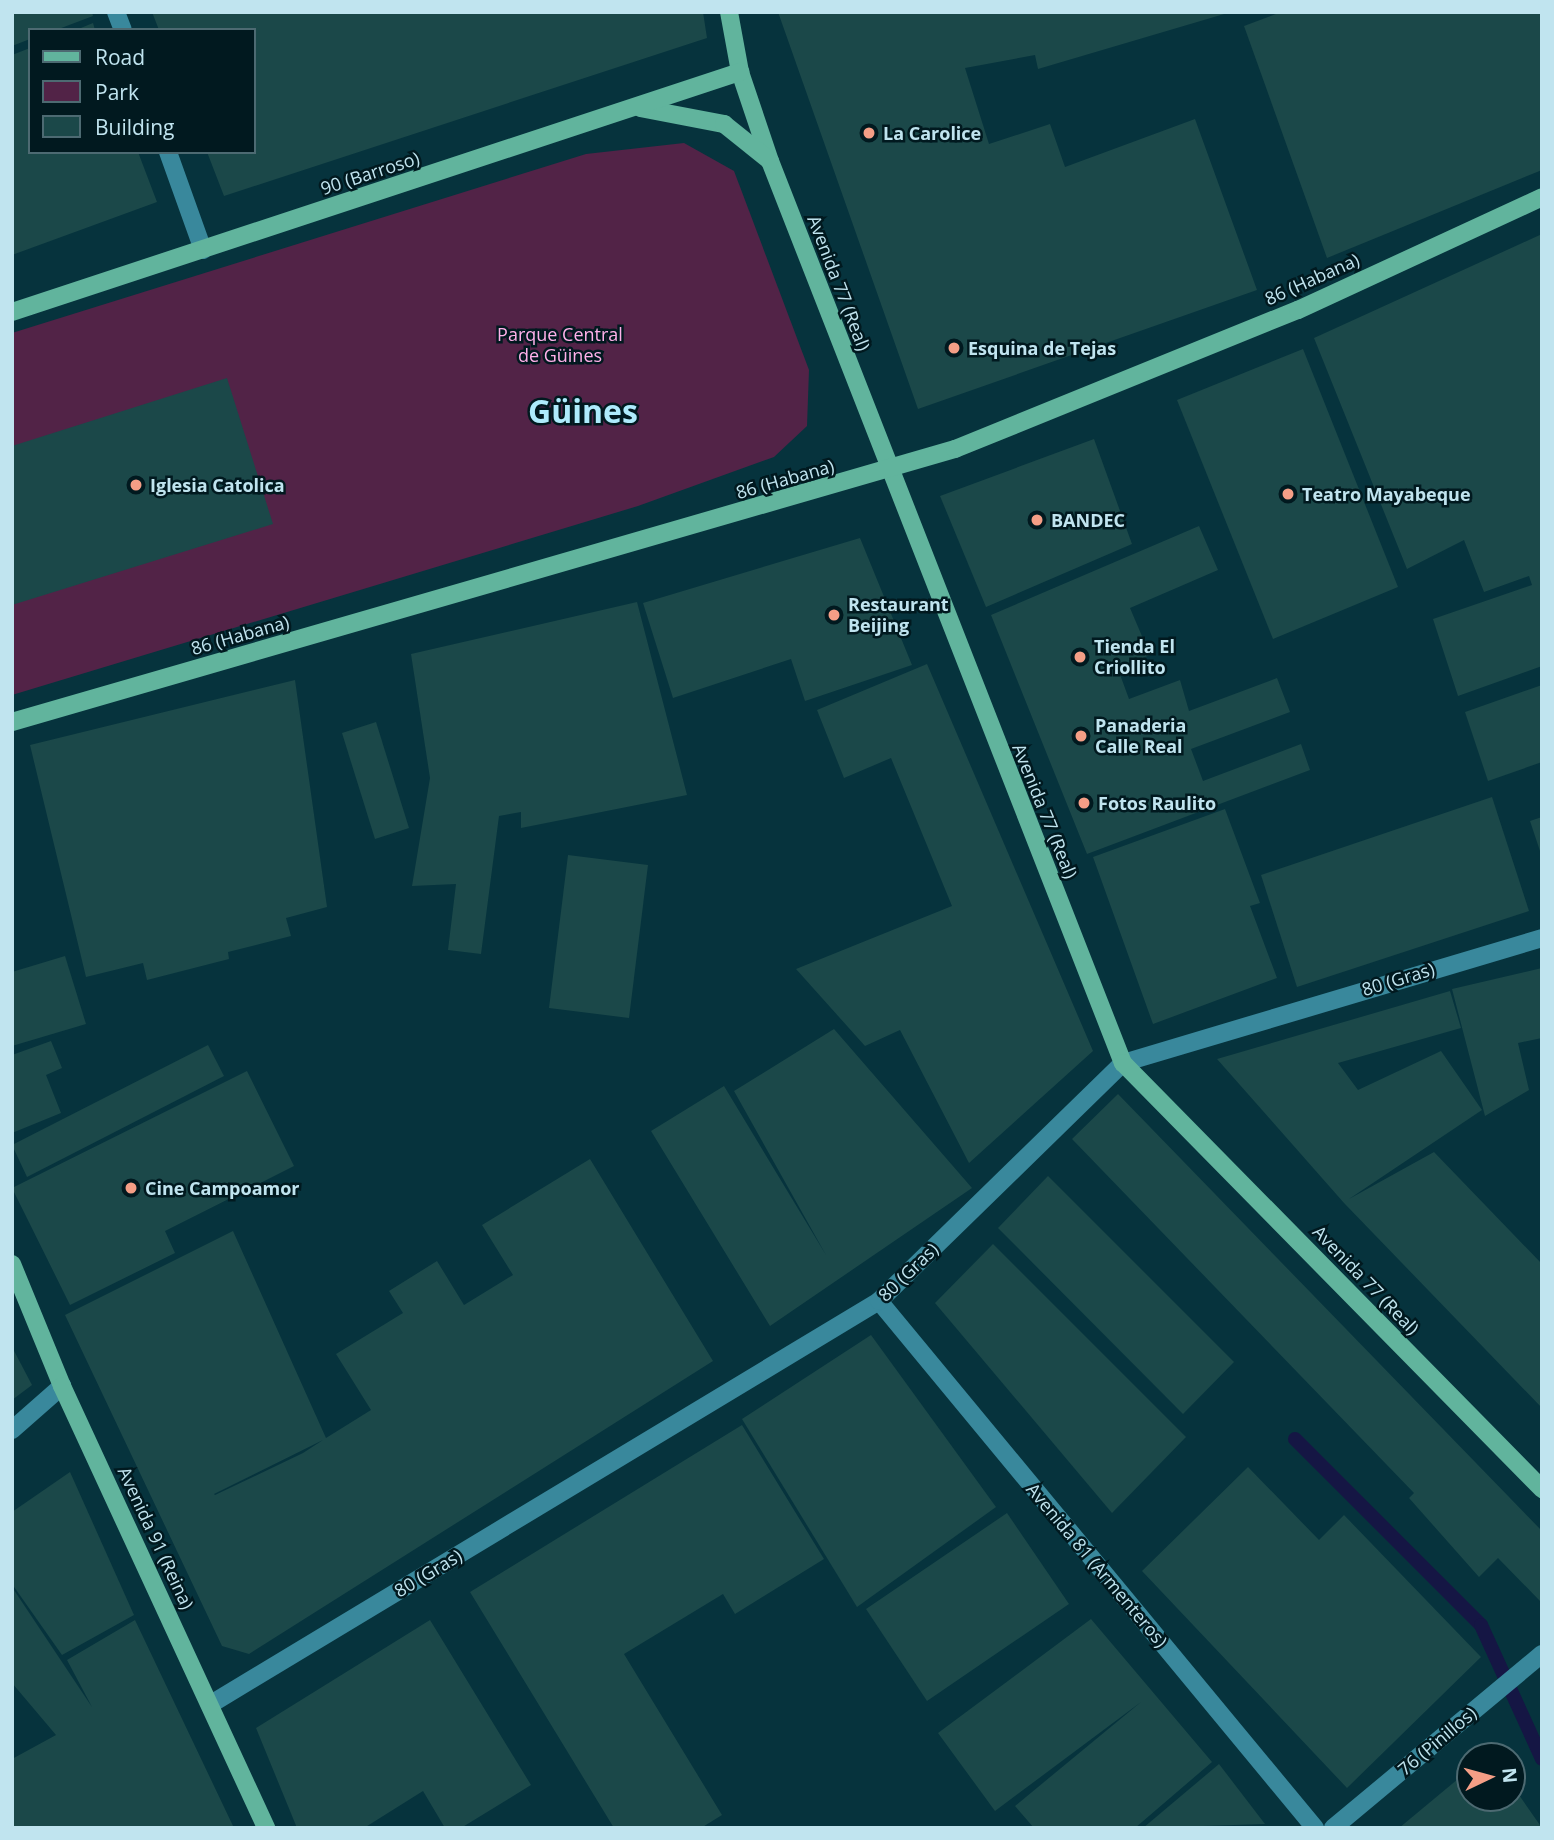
<!DOCTYPE html>
<html>
<head>
<meta charset="utf-8">
<style>
	body { margin:0 }
	#map { position:relative; width:1554px; height:1840px; overflow:hidden; background:#06333d; font-family:"Open Sans",sans-serif }
	div>[style] { position:absolute }
	.green>* { inset:0; background:#522347 }
	.stream>* { height:14px; margin:-7px; padding:0 7px; transform-origin:7px; border-radius:7px; background:#151644 }
	.building>* { inset:0; background:#1b4849 }
	.minor>* { height:18px; margin:-9px; padding:0 9px; transform-origin:9px; border-radius:9px; background:#39889c }
	.major>* { height:18px; margin:-9px; padding:0 9px; transform-origin:9px; border-radius:9px; background:#61b49d }
	.dots>* { width:19px; height:19px; translate:-50% -50%; box-sizing:border-box; border:4px solid #01191f; border-radius:50% }
	span { translate:-50% -50%; white-space:nowrap; text-align:center; line-height:1.15; -webkit-text-stroke:5px #01191f; paint-order:stroke }
	.poi-label { font-size:18px; color:#c0e4ef; font-weight:700 }
	.left { translate:0 -50%; text-align:left }
	.street-label { font-size:18px; color:#c0e4ef }
	.park-label { font-size:18px; color:#ffb1ea }
	.town-label { font-size:32px; color:#aeebfc; font-weight:700 }
	.frame { position:absolute; inset:0; border:14px solid #c0e4ef; pointer-events:none }
	.legend { position:absolute; left:28px; top:28px; width:228px; height:126px; box-sizing:border-box; background:#01191f; border:2px solid #4d6a72; margin:0; padding:9px 12px; list-style:none; font-size:21px; color:#c0e4ef }
	.legend li { display:flex; align-items:center; gap:14px; height:35px }
	.legend b { width:35px; border:2px solid #4d6a72 }
	.north { position:absolute; left:1456px; top:1742px; width:70px; height:70px; box-sizing:border-box; background:#01191f; border:2px solid #4d6a72; border-radius:50%; rotate:85deg; font-size:19px; font-weight:700; line-height:28px; text-align:center; color:#c0e4ef }
	.north::after { content:''; display:block; margin:auto; width:24px; height:32px; background:#f49e86; clip-path:polygon(50% 0,100% 100%,50% 72%,0 100%) }
</style>
</head>
<body>
<div id="map">
	<div class="green">
		<i style="clip-path:polygon(684px 143px,734px 171px,809px 370px,807px 426px,774px 457px,638px 506px,12px 695px,12px 333px,586px 154px)"></i>
	</div>
	<div class="stream">
		<i style="left:1295px;top:1439px;width:263px;rotate:45deg"></i>
		<i style="left:1481px;top:1625px;width:147px;rotate:65.5deg"></i>
	</div>
	<div class="building">
		<i style="clip-path:polygon(12px 12px,92px 12px,93px 16px,56px 30px,30px 30px,30px 39px,12px 46px)"></i>
		<i style="clip-path:polygon(152px 12px,703px 12px,707px 38px,224px 196px,207px 152px,254px 152px,254px 30px,159px 30px)"></i>
		<i style="clip-path:polygon(778px 12px,1231px 12px,1038px 69px,1035px 55px,965px 68px,989px 144px,1050px 124px,1065px 167px,1195px 119px,1257px 290px,918px 409px)"></i>
		<i style="clip-path:polygon(1281px 12px,1542px 12px,1542px 170px,1327px 258px,1244px 26px)"></i>
		<i style="clip-path:polygon(93px 23px,95px 30px,76px 30px)"></i>
		<i style="clip-path:polygon(30px 48px,30px 152px,138px 152px,157px 202px,12px 255px,12px 55px)"></i>
		<i style="clip-path:polygon(1542px 234px,1542px 666px,1458px 696px,1433px 619px,1532px 585px,1529px 576px,1484px 592px,1464px 540px,1407px 569px,1314px 338px)"></i>
		<i style="clip-path:polygon(1303px 349px,1398px 587px,1273px 639px,1177px 400px)"></i>
		<i style="clip-path:polygon(227px 378px,273px 524px,12px 605px,12px 446px)"></i>
		<i style="clip-path:polygon(1094px 439px,1132px 544px,986px 607px,940px 496px)"></i>
		<i style="clip-path:polygon(1199px 526px,1218px 570px,1130px 608px,1150px 655px,1118px 669px,1129px 699px,1180px 680px,1189px 711px,1277px 678px,1290px 712px,1191px 749px,1203px 781px,1301px 744px,1310px 770px,1087px 854px,991px 615px)"></i>
		<i style="clip-path:polygon(860px 538px,912px 665px,805px 701px,791px 659px,673px 698px,643px 603px)"></i>
		<i style="clip-path:polygon(637px 602px,687px 795px,521px 828px,521px 812px,499px 816px,481px 954px,448px 950px,456px 884px,412px 886px,430px 778px,411px 654px)"></i>
		<i style="clip-path:polygon(927px 664px,1093px 1051px,969px 1163px,900px 1030px,865px 1046px,796px 969px,952px 906px,891px 758px,844px 778px,817px 710px)"></i>
		<i style="clip-path:polygon(295px 680px,327px 907px,286px 918px,291px 936px,228px 952px,229px 959px,147px 980px,143px 963px,86px 977px,30px 745px)"></i>
		<i style="clip-path:polygon(1542px 685px,1542px 762px,1488px 781px,1465px 712px)"></i>
		<i style="clip-path:polygon(376px 722px,409px 828px,375px 839px,342px 733px)"></i>
		<i style="clip-path:polygon(1492px 797px,1529px 911px,1297px 987px,1261px 875px)"></i>
		<i style="clip-path:polygon(1225px 809px,1260px 903px,1250px 906px,1277px 978px,1153px 1024px,1093px 857px)"></i>
		<i style="clip-path:polygon(1542px 817px,1542px 854px,1541px 854px,1530px 821px)"></i>
		<i style="clip-path:polygon(568px 855px,648px 865px,629px 1018px,549px 1008px)"></i>
		<i style="clip-path:polygon(65px 956px,86px 1024px,12px 1046px,12px 972px)"></i>
		<i style="clip-path:polygon(1542px 968px,1542px 1038px,1518px 1043px,1529px 1090px,1485px 1116px,1452px 989px)"></i>
		<i style="clip-path:polygon(1450px 991px,1461px 1028px,1338px 1063px,1358px 1090px,1441px 1051px,1482px 1110px,1349px 1199px,1434px 1152px,1542px 1264px,1542px 1408px,1344px 1203px,1217px 1059px)"></i>
		<i style="clip-path:polygon(834px 1029px,972px 1188px,770px 1326px,651px 1131px,724px 1086px,826px 1255px,734px 1091px)"></i>
		<i style="clip-path:polygon(51px 1041px,62px 1068px,46px 1075px,61px 1113px,12px 1133px,12px 1055px)"></i>
		<i style="clip-path:polygon(208px 1045px,224px 1076px,27px 1177px,12px 1145px)"></i>
		<i style="clip-path:polygon(247px 1071px,294px 1166px,165px 1231px,175px 1253px,70px 1305px,12px 1188px)"></i>
		<i style="clip-path:polygon(1118px 1094px,1542px 1531px,1540px 1601px,1498px 1558px,1479px 1577px,1409px 1498px,1414px 1493px,1072px 1139px)"></i>
		<i style="clip-path:polygon(evenodd,590px 1159px,713px 1361px,249px 1654px,222px 1646px,65px 1315px,233px 1231px,326px 1438px,371px 1410px,336px 1354px,403px 1313px,389px 1291px,437px 1261px,464px 1305px,513px 1275px,482px 1225px,590px 1159px,323px 1440px,303px 1453px,215px 1495px,214px 1494px,323px 1440px)"></i>
		<i style="clip-path:polygon(1048px 1176px,1234px 1362px,1183px 1414px,998px 1228px)"></i>
		<i style="clip-path:polygon(993px 1244px,1186px 1437px,1112px 1513px,935px 1303px)"></i>
		<i style="clip-path:polygon(871px 1335px,996px 1507px,857px 1607px,742px 1419px)"></i>
		<i style="clip-path:polygon(12px 1347px,32px 1385px,12px 1400px)"></i>
		<i style="clip-path:polygon(742px 1425px,824px 1559px,735px 1614px,723px 1594px,624px 1654px,722px 1815px,701px 1828px,614px 1828px,470px 1592px)"></i>
		<i style="clip-path:polygon(1248px 1467px,1319px 1540px,1344px 1515px,1481px 1657px,1347px 1788px,1142px 1571px)"></i>
		<i style="clip-path:polygon(70px 1472px,134px 1615px,62px 1655px,12px 1584px,12px 1512px)"></i>
		<i style="clip-path:polygon(1007px 1513px,1069px 1604px,927px 1701px,866px 1609px)"></i>
		<i style="clip-path:polygon(12px 1587px,92px 1707px,67px 1660px,135px 1620px,234px 1828px,12px 1828px,12px 1759px,56px 1735px,12px 1683px)"></i>
		<i style="clip-path:polygon(1091px 1619px,1212px 1762px,1135px 1828px,1034px 1828px,1015px 1806px,1141px 1702px,995px 1811px,938px 1733px)"></i>
		<i style="clip-path:polygon(430px 1620px,531px 1785px,461px 1828px,445px 1828px,423px 1791px,364px 1828px,297px 1828px,256px 1728px)"></i>
		<i style="clip-path:polygon(1219px 1764px,1265px 1824px,1143px 1828px)"></i>
		<i style="clip-path:polygon(1470px 1769px,1470px 1798px,1512px 1798px,1512px 1785px,1542px 1828px,1399px 1828px)"></i>
	</div>
	<div class="minor">
		<i style="left:116px;top:12px;width:19px;rotate:69deg"></i>
		<i style="left:168px;top:152px;width:104px;rotate:70.3deg"></i>
		<i style="left:879px;top:1301px;width:684px;rotate:50.4deg"></i>
		<i style="left:12px;top:1430px;width:67px;rotate:-41.3deg"></i>
		<i style="left:211px;top:1704px;width:780px;rotate:-31.1deg"></i>
		<i style="left:879px;top:1301px;width:341px;rotate:-44.3deg"></i>
		<i style="left:1123px;top:1063px;width:437px;rotate:-16.6deg"></i>
		<i style="left:1333px;top:1828px;width:272px;rotate:-39.8deg"></i>
	</div>
	<div class="major">
		<i style="left:729px;top:12px;width:61px;rotate:79.6deg"></i>
		<i style="left:740px;top:72px;width:94px;rotate:71.4deg"></i>
		<i style="left:770px;top:161px;width:969px;rotate:68.63deg"></i>
		<i style="left:1123px;top:1063px;width:598px;rotate:45.47deg"></i>
		<i style="left:640px;top:108px;width:86px;rotate:10.8deg"></i>
		<i style="left:724px;top:124px;width:58px;rotate:38.7deg"></i>
		<i style="left:12px;top:312px;width:767px;rotate:-18.25deg"></i>
		<i style="left:12px;top:722px;width:982px;rotate:-16.15deg"></i>
		<i style="left:955px;top:449px;width:370px;rotate:-22.1deg"></i>
		<i style="left:1298px;top:310px;width:269px;rotate:-24.8deg"></i>
		<i style="left:12px;top:1264px;width:132px;rotate:67.7deg"></i>
		<i style="left:62px;top:1386px;width:487px;rotate:65.2deg"></i>
	</div>
	<div class="dots">
		<i style="left:869px;top:133px;background:#f49e86"></i>
		<i style="left:954px;top:348px;background:#f49e86"></i>
		<i style="left:136px;top:485px;background:#f49e86"></i>
		<i style="left:1288px;top:494px;background:#f49e86"></i>
		<i style="left:1037px;top:520px;background:#f49e86"></i>
		<i style="left:834px;top:615px;background:#f49e86"></i>
		<i style="left:1080px;top:657px;background:#f49e86"></i>
		<i style="left:1081px;top:736px;background:#f49e86"></i>
		<i style="left:1084px;top:803px;background:#f49e86"></i>
		<i style="left:131px;top:1188px;background:#f49e86"></i>
	</div>
	<div class="poi-label">
		<span class="left" style="left:883px;top:133px">La Carolice</span>
		<span class="left" style="left:968px;top:348px">Esquina de Tejas</span>
		<span class="left" style="left:150px;top:485px">Iglesia Catolica</span>
		<span class="left" style="left:1302px;top:494px">Teatro Mayabeque</span>
		<span class="left" style="left:1051px;top:520px">BANDEC</span>
		<span class="left" style="left:848px;top:615px">Restaurant<br>Beijing</span>
		<span class="left" style="left:1094px;top:657px">Tienda El<br>Criollito</span>
		<span class="left" style="left:1095px;top:736px">Panaderia<br>Calle Real</span>
		<span class="left" style="left:1098px;top:803px">Fotos Raulito</span>
		<span class="left" style="left:145px;top:1188px">Cine Campoamor</span>
	</div>
	<div class="street-label">
		<span style="left:370px;top:173px;rotate:-18deg">90 (Barroso)</span>
		<span style="left:1312px;top:279px;rotate:-24deg">86 (Habana)</span>
		<span style="left:839px;top:283px;rotate:69deg">Avenida 77 (Real)</span>
		<span style="left:785px;top:479px;rotate:-16deg">86 (Habana)</span>
		<span style="left:240px;top:635px;rotate:-16deg">86 (Habana)</span>
		<span style="left:1045px;top:811px;rotate:68deg">Avenida 77 (Real)</span>
		<span style="left:1398px;top:979px;rotate:-17deg">80 (Gras)</span>
		<span style="left:908px;top:1272px;rotate:-44deg">80 (Gras)</span>
		<span style="left:1366px;top:1280px;rotate:46deg">Avenida 77 (Real)</span>
		<span style="left:156px;top:1538px;rotate:65deg">Avenida 91 (Reina)</span>
		<span style="left:1097px;top:1565px;rotate:50deg">Avenida 81 (Armenteros)</span>
		<span style="left:428px;top:1573px;rotate:-31deg">80 (Gras)</span>
		<span style="left:1437px;top:1741px;rotate:-40deg">76 (Pinillos)</span>
	</div>
	<div class="park-label">
		<span style="left:560px;top:345px">Parque Central<br>de Güines</span>
	</div>
	<div class="town-label">
		<span style="left:583px;top:411px">Güines</span>
	</div>
	<div class="frame"></div>
	<ul class="legend">
	<li><b style="height:9px;background:#61b49d"></b>Road</li>
	<li><b style="height:19px;background:#522347"></b>Park</li>
	<li><b style="height:19px;background:#1b4849"></b>Building</li>
	</ul>
	<div class="north">N</div>
</div>
</body>
</html>
